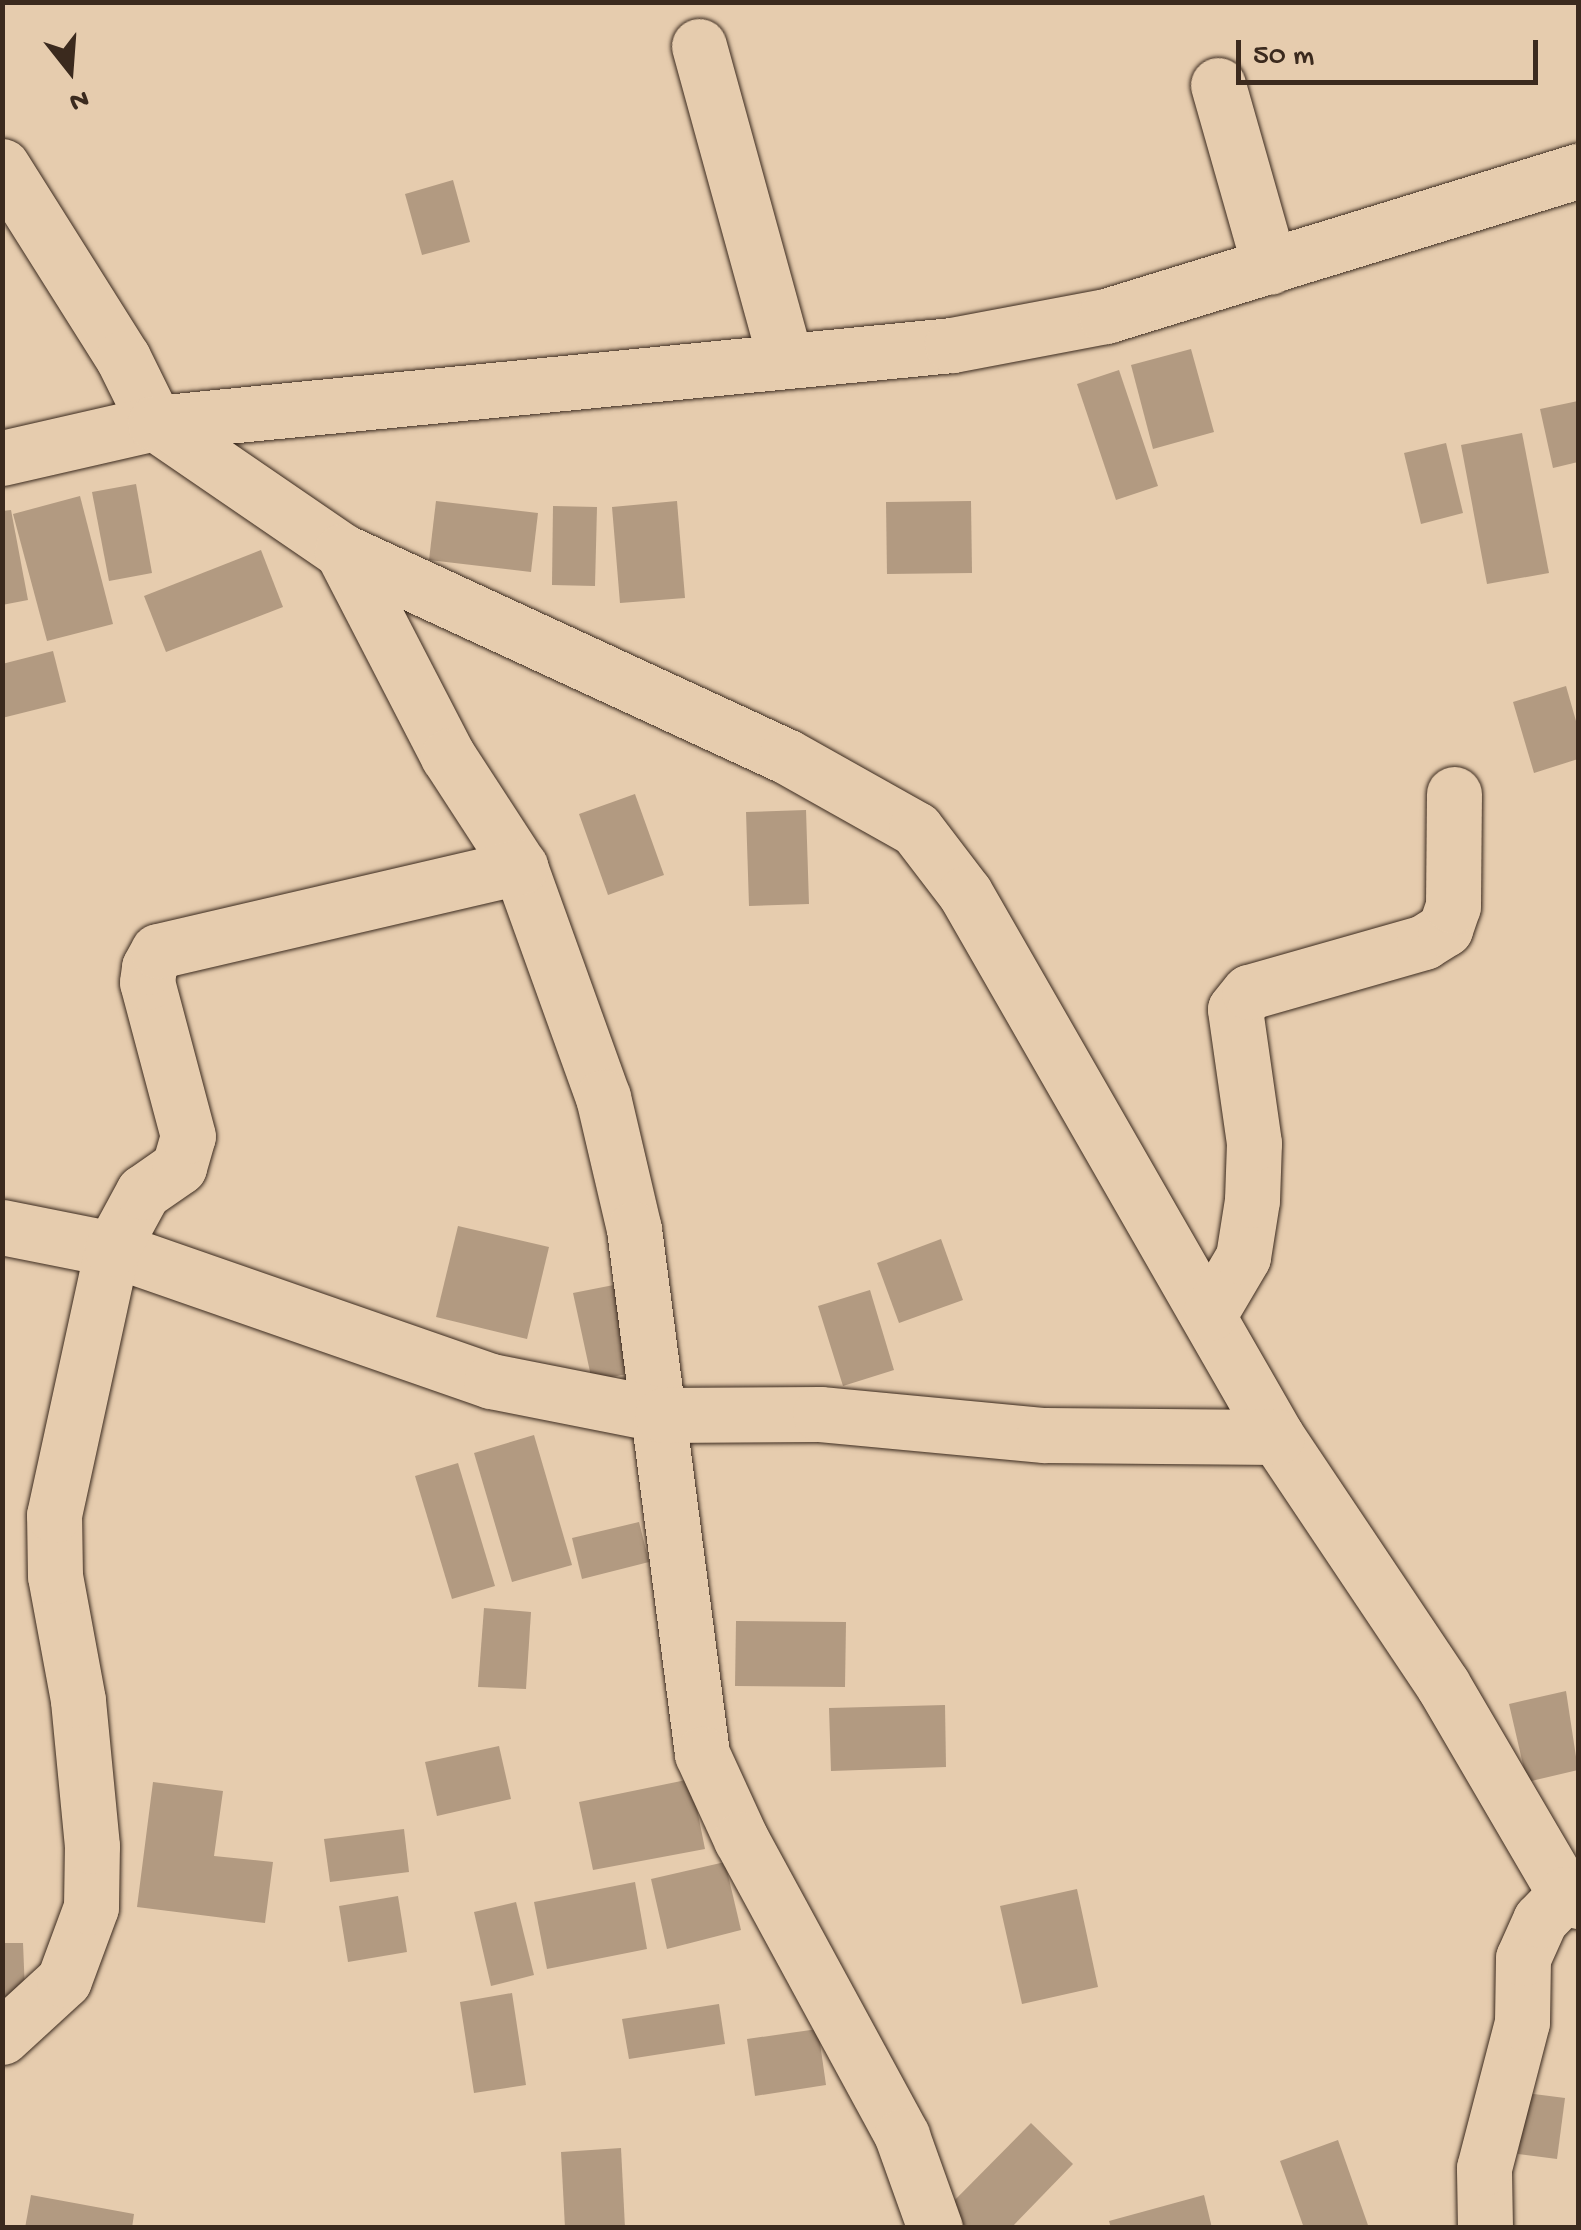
<!DOCTYPE html>
<html>
<head>
<meta charset="utf-8">
<style>
	body { margin:0 }
	#map { position:relative; width:1581px; height:2230px; overflow:hidden; background:#e6ccae; font-family:"Gochi Hand",sans-serif }
	div>[style] { position:absolute }
	.building>* { inset:0; background:#b29a81 }
	.roads { filter:drop-shadow(0 0 2px #3b2a1e) drop-shadow(0 0 2px #3b2a1e) }
	.minor>* { height:55px; margin:-27.5px; padding:0 27.5px; transform-origin:27.5px; border-radius:27.5px; background:#e6ccae }
	span { translate:-50% -50%; white-space:nowrap; text-align:center; line-height:1.15; -webkit-text-stroke:8px #e6ccae; paint-order:stroke }
	.frame { position:absolute; inset:0; border:5px solid #3b2a1e; pointer-events:none }
	.north { position:absolute; left:20px; top:20px; width:100px; height:100px; -webkit-text-stroke:8px #e6ccae; paint-order:stroke; rotate:163deg; font-size:28px; font-weight:700; line-height:40px; text-align:center; color:#3b2a1e }
	.north::after { content:''; display:block; margin:auto; width:35px; height:45px; background:#3b2a1e; clip-path:polygon(50% 0,100% 100%,50% 72%,0 100%) }
	.scale { position:absolute; left:1236px; top:40px; width:302px; height:45px; box-sizing:border-box; border:5px solid #3b2a1e; border-top:0; padding-left:12px; font-size:30px; line-height:35px; white-space:nowrap; color:#3b2a1e; -webkit-text-stroke:8px #e6ccae; paint-order:stroke }
</style>
</head>
<body>
<div id="map">
	<div class="building">
		<i style="clip-path:polygon(453px 180px,470px 242px,422px 255px,405px 194px)"></i>
		<i style="clip-path:polygon(1191px 349px,1214px 432px,1153px 449px,1131px 365px)"></i>
		<i style="clip-path:polygon(1119px 370px,1158px 486px,1116px 500px,1077px 384px)"></i>
		<i style="clip-path:polygon(1578px 401px,1578px 462px,1553px 468px,1540px 409px)"></i>
		<i style="clip-path:polygon(1522px 433px,1549px 573px,1487px 584px,1461px 445px)"></i>
		<i style="clip-path:polygon(1446px 443px,1463px 513px,1421px 524px,1404px 453px)"></i>
		<i style="clip-path:polygon(136px 484px,152px 573px,109px 581px,92px 492px)"></i>
		<i style="clip-path:polygon(80px 496px,113px 624px,47px 641px,13px 514px)"></i>
		<i style="clip-path:polygon(436px 501px,538px 513px,531px 572px,429px 560px)"></i>
		<i style="clip-path:polygon(677px 501px,685px 598px,620px 603px,612px 507px)"></i>
		<i style="clip-path:polygon(971px 501px,972px 573px,887px 574px,886px 502px)"></i>
		<i style="clip-path:polygon(553px 506px,597px 507px,595px 586px,552px 585px)"></i>
		<i style="clip-path:polygon(11px 510px,28px 600px,2px 605px,2px 511px)"></i>
		<i style="clip-path:polygon(261px 550px,283px 607px,166px 652px,144px 596px)"></i>
		<i style="clip-path:polygon(53px 651px,66px 702px,2px 718px,2px 664px)"></i>
		<i style="clip-path:polygon(1566px 686px,1578px 728px,1578px 759px,1534px 773px,1513px 702px)"></i>
		<i style="clip-path:polygon(635px 794px,664px 875px,608px 895px,579px 814px)"></i>
		<i style="clip-path:polygon(806px 810px,809px 904px,749px 906px,746px 812px)"></i>
		<i style="clip-path:polygon(458px 1226px,549px 1247px,527px 1339px,436px 1317px)"></i>
		<i style="clip-path:polygon(941px 1239px,963px 1300px,899px 1323px,877px 1263px)"></i>
		<i style="clip-path:polygon(634px 1281px,652px 1369px,592px 1381px,573px 1293px)"></i>
		<i style="clip-path:polygon(870px 1290px,894px 1370px,843px 1386px,818px 1306px)"></i>
		<i style="clip-path:polygon(534px 1435px,572px 1565px,512px 1582px,474px 1453px)"></i>
		<i style="clip-path:polygon(458px 1463px,495px 1586px,452px 1599px,415px 1476px)"></i>
		<i style="clip-path:polygon(639px 1522px,649px 1562px,582px 1579px,572px 1538px)"></i>
		<i style="clip-path:polygon(484px 1608px,531px 1612px,526px 1689px,478px 1687px)"></i>
		<i style="clip-path:polygon(736px 1621px,846px 1622px,845px 1687px,735px 1686px)"></i>
		<i style="clip-path:polygon(1566px 1691px,1578px 1770px,1527px 1782px,1509px 1704px)"></i>
		<i style="clip-path:polygon(945px 1705px,946px 1767px,831px 1771px,829px 1708px)"></i>
		<i style="clip-path:polygon(499px 1746px,511px 1799px,437px 1816px,425px 1762px)"></i>
		<i style="clip-path:polygon(691px 1779px,705px 1849px,593px 1870px,579px 1802px)"></i>
		<i style="clip-path:polygon(153px 1782px,223px 1791px,214px 1856px,273px 1862px,265px 1923px,137px 1907px)"></i>
		<i style="clip-path:polygon(404px 1829px,409px 1872px,330px 1882px,324px 1839px)"></i>
		<i style="clip-path:polygon(725px 1862px,741px 1930px,667px 1949px,651px 1879px)"></i>
		<i style="clip-path:polygon(635px 1882px,647px 1949px,547px 1969px,534px 1902px)"></i>
		<i style="clip-path:polygon(1077px 1889px,1098px 1987px,1022px 2004px,1000px 1906px)"></i>
		<i style="clip-path:polygon(398px 1896px,407px 1952px,348px 1962px,339px 1906px)"></i>
		<i style="clip-path:polygon(516px 1902px,534px 1975px,491px 1986px,474px 1912px)"></i>
		<i style="clip-path:polygon(2px 1943px,23px 1943px,26px 2016px,2px 2016px)"></i>
		<i style="clip-path:polygon(512px 1993px,526px 2085px,474px 2093px,460px 2002px)"></i>
		<i style="clip-path:polygon(719px 2004px,725px 2044px,629px 2059px,622px 2019px)"></i>
		<i style="clip-path:polygon(818px 2029px,826px 2085px,755px 2096px,747px 2039px)"></i>
		<i style="clip-path:polygon(1526px 2093px,1565px 2098px,1557px 2159px,1518px 2154px)"></i>
		<i style="clip-path:polygon(1031px 2123px,1073px 2164px,1011px 2228px,961px 2228px,944px 2211px)"></i>
		<i style="clip-path:polygon(1338px 2140px,1369px 2228px,1304px 2228px,1280px 2161px)"></i>
		<i style="clip-path:polygon(621px 2148px,625px 2228px,565px 2228px,561px 2152px)"></i>
		<i style="clip-path:polygon(31px 2195px,134px 2214px,132px 2228px,25px 2228px)"></i>
		<i style="clip-path:polygon(1204px 2195px,1212px 2228px,1111px 2228px,1109px 2221px)"></i>
	</div>
	<div class="roads">
		<div class="minor">
			<i style="left:699px;top:46px;width:325px;rotate:74.6deg"></i>
			<i style="left:1218px;top:85px;width:189px;rotate:74.1deg"></i>
			<i style="left:2px;top:166px;width:227px;rotate:57.8deg"></i>
			<i style="left:123px;top:358px;width:72px;rotate:63.8deg"></i>
			<i style="left:155px;top:423px;width:227px;rotate:34.4deg"></i>
			<i style="left:342px;top:551px;width:231px;rotate:62.7deg"></i>
			<i style="left:448px;top:756px;width:132px;rotate:57deg"></i>
			<i style="left:520px;top:867px;width:245px;rotate:70.2deg"></i>
			<i style="left:603px;top:1097px;width:136px;rotate:76.8deg"></i>
			<i style="left:634px;top:1229px;width:529px;rotate:82.62deg"></i>
			<i style="left:702px;top:1754px;width:94px;rotate:65.4deg"></i>
			<i style="left:741px;top:1839px;width:338px;rotate:61.5deg"></i>
			<i style="left:902px;top:2136px;width:98px;rotate:70.3deg"></i>
			<i style="left:2px;top:458px;width:157px;rotate:-12.9deg"></i>
			<i style="left:155px;top:423px;width:801px;rotate:-5.59deg"></i>
			<i style="left:952px;top:345px;width:157px;rotate:-10.7deg"></i>
			<i style="left:1106px;top:316px;width:494px;rotate:-17.1deg"></i>
			<i style="left:342px;top:551px;width:489px;rotate:24.8deg"></i>
			<i style="left:786px;top:756px;width:149px;rotate:29.3deg"></i>
			<i style="left:916px;top:829px;width:81px;rotate:52.6deg"></i>
			<i style="left:965px;top:893px;width:627px;rotate:60.16deg"></i>
			<i style="left:1277px;top:1437px;width:298px;rotate:56.2deg"></i>
			<i style="left:1443px;top:1685px;width:242px;rotate:59.7deg"></i>
			<i style="left:1565px;top:1894px;width:15px;rotate:28deg"></i>
			<i style="left:2px;top:1227px;width:112px;rotate:11.3deg"></i>
			<i style="left:112px;top:1249px;width:401px;rotate:19.2deg"></i>
			<i style="left:491px;top:1381px;width:174px;rotate:11.2deg"></i>
			<i style="left:662px;top:1415px;width:158px;rotate:-0.4deg"></i>
			<i style="left:820px;top:1414px;width:225px;rotate:5.4deg"></i>
			<i style="left:1044px;top:1435px;width:233px;rotate:0.5deg"></i>
			<i style="left:1210px;top:1313px;width:65px;rotate:-59.5deg"></i>
			<i style="left:1243px;top:1257px;width:58px;rotate:-81deg"></i>
			<i style="left:1252px;top:1200px;width:57px;rotate:-88deg"></i>
			<i style="left:1254px;top:1143px;width:135px;rotate:-98.1deg"></i>
			<i style="left:1235px;top:1009px;width:22px;rotate:-51deg"></i>
			<i style="left:1249px;top:992px;width:182px;rotate:-15.9deg"></i>
			<i style="left:1424px;top:942px;width:25px;rotate:-32deg"></i>
			<i style="left:1445px;top:929px;width:24px;rotate:-71deg"></i>
			<i style="left:1453px;top:906px;width:112px;rotate:-89.5deg"></i>
			<i style="left:2px;top:2037px;width:84px;rotate:-42.6deg"></i>
			<i style="left:64px;top:1980px;width:78px;rotate:-69.7deg"></i>
			<i style="left:91px;top:1907px;width:61px;rotate:-89.1deg"></i>
			<i style="left:92px;top:1846px;width:147px;rotate:-95.5deg"></i>
			<i style="left:78px;top:1700px;width:126px;rotate:-100.5deg"></i>
			<i style="left:55px;top:1576px;width:61px;rotate:-90.9deg"></i>
			<i style="left:54px;top:1515px;width:272px;rotate:-77.7deg"></i>
			<i style="left:112px;top:1249px;width:65px;rotate:-61.5deg"></i>
			<i style="left:143px;top:1192px;width:44px;rotate:-34.8deg"></i>
			<i style="left:179px;top:1167px;width:32px;rotate:-74deg"></i>
			<i style="left:188px;top:1136px;width:159px;rotate:-104.9deg"></i>
			<i style="left:147px;top:982px;width:15px;rotate:-82deg"></i>
			<i style="left:149px;top:967px;width:18px;rotate:-61deg"></i>
			<i style="left:158px;top:951px;width:372px;rotate:-13.1deg"></i>
			<i style="left:1485px;top:2228px;width:60px;rotate:-91deg"></i>
			<i style="left:1484px;top:2168px;width:151px;rotate:-75.4deg"></i>
			<i style="left:1522px;top:2022px;width:64px;rotate:-89.1deg"></i>
			<i style="left:1523px;top:1958px;width:42px;rotate:-65.9deg"></i>
			<i style="left:1540px;top:1920px;width:36px;rotate:-46deg"></i>
		</div>
	</div>
	<div class="frame"></div>
	<div class="north">N</div>
	<div class="scale">50 m</div>
</div>
</body>
</html>
